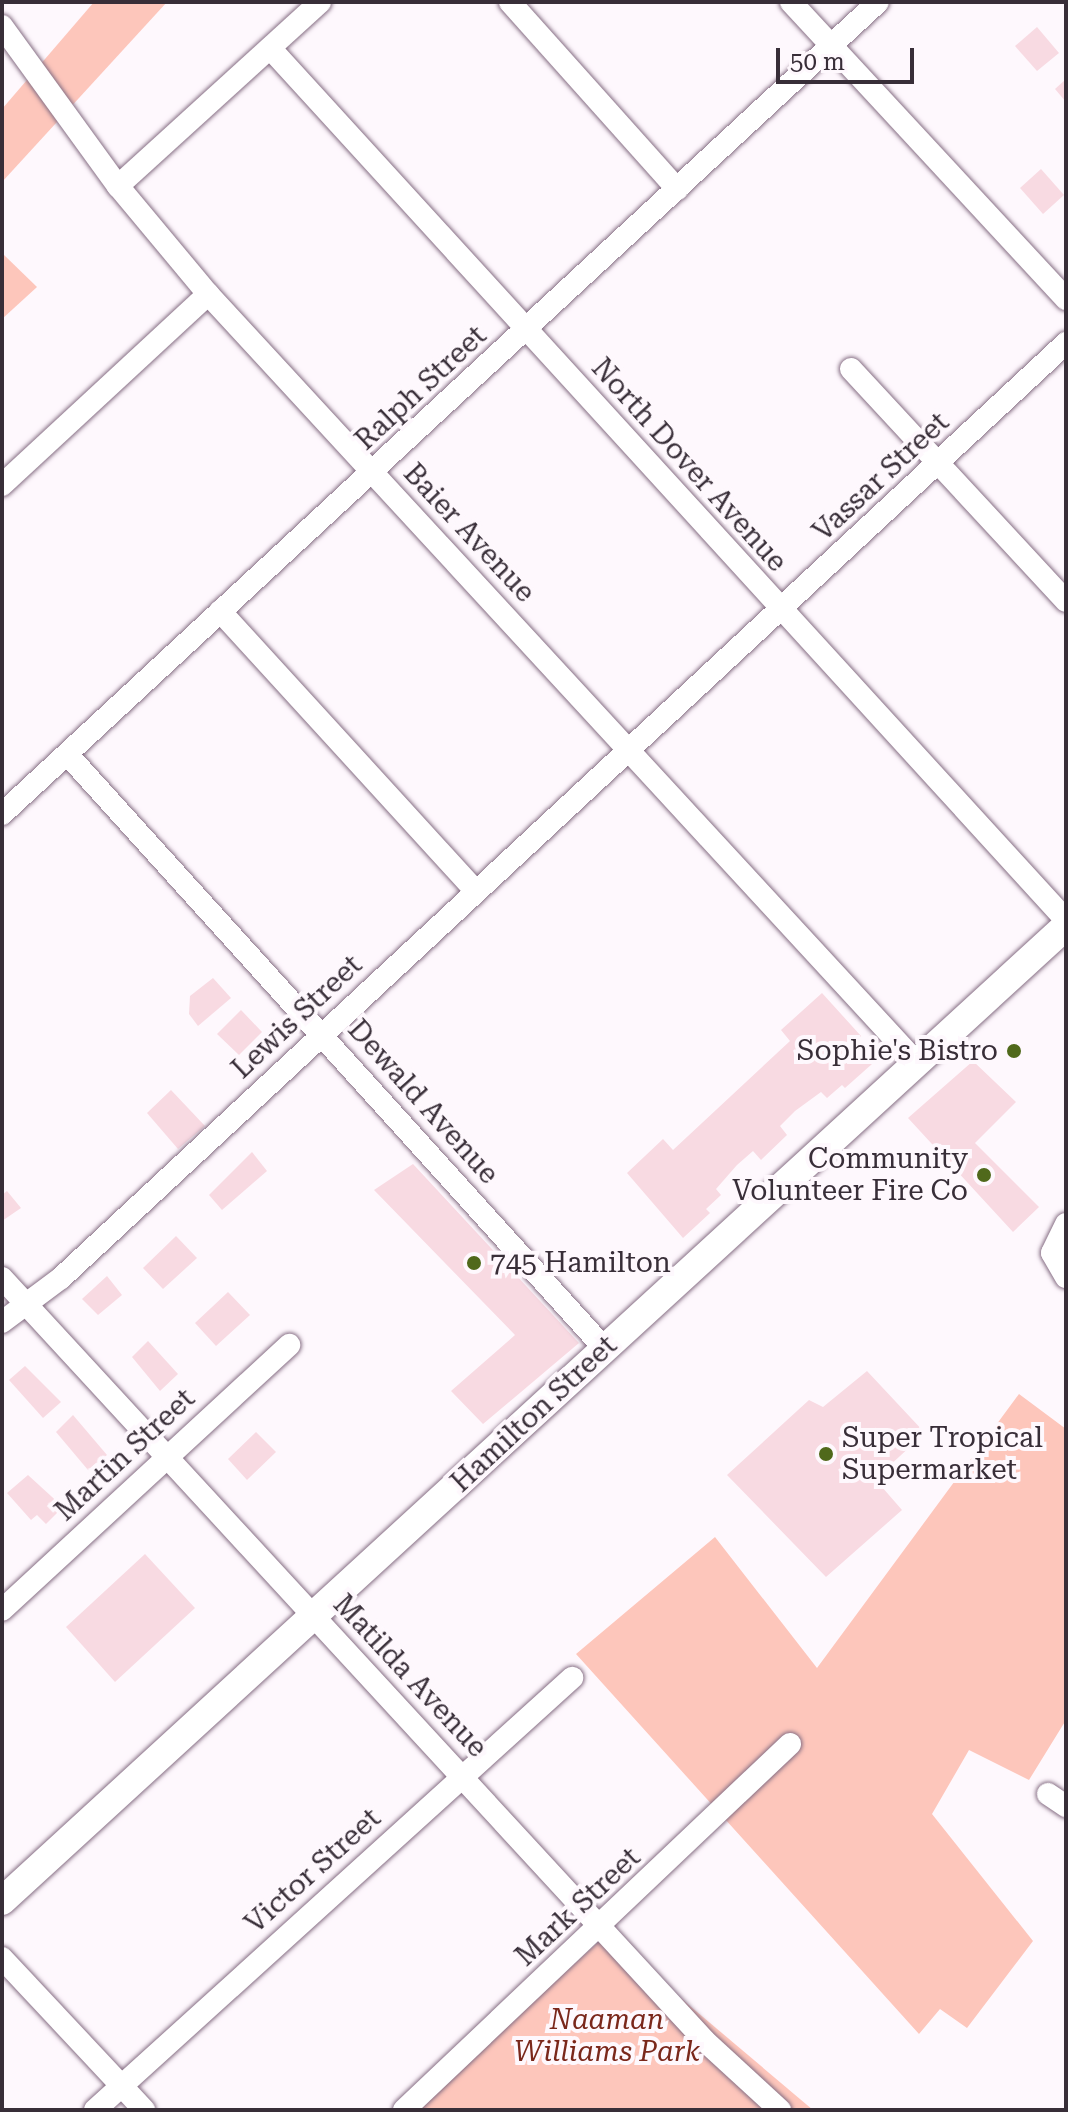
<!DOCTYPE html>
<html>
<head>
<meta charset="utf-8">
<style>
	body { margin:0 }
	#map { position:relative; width:1068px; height:2112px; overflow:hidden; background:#fef8fd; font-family:"Roboto Serif",serif }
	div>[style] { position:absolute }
	.green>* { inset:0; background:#fdc6bb }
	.building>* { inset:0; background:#f8dae2 }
	.roads { filter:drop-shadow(0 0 2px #866e84) drop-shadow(0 0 2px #866e84) }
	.minor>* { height:22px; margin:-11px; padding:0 11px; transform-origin:11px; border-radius:11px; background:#fff }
	.tertiary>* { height:28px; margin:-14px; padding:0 14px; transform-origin:14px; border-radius:14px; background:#fff }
	.dots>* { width:22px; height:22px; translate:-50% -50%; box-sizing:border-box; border:4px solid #fef8fd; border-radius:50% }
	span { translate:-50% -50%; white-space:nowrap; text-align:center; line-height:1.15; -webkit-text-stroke:8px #fef8fd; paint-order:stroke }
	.street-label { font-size:28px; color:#382e38 }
	.poi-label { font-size:28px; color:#382e38 }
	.right { translate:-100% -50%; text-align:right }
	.left { translate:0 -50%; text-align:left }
	.park-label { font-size:28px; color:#7a271b; font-style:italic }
	.frame { position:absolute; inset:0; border:4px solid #382e38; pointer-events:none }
	.scale { position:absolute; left:776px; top:48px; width:138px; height:36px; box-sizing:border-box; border:4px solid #382e38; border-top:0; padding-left:10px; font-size:24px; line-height:28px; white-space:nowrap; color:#382e38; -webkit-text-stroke:6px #fef8fd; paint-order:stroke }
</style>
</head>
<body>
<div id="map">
	<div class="green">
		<i style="clip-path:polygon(94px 2px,167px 2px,2px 182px,2px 109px)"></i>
		<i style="clip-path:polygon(2px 253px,37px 287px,2px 319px)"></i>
		<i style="clip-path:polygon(1019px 1394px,1066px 1429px,1066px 1720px,1029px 1780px,969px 1750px,932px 1814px,1033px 1941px,967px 2028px,940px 2009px,919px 2034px,576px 1654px,715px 1537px,817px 1668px)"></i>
		<i style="clip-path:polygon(606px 1935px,813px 2110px,415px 2110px)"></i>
	</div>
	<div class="building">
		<i style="clip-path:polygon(1037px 27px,1059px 53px,1037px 71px,1015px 46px)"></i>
		<i style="clip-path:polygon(1066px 79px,1066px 102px,1055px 89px)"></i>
		<i style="clip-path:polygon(1041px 169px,1064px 195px,1043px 214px,1020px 188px)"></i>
		<i style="clip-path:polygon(213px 978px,231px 998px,198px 1026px,189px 1014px,190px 996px)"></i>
		<i style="clip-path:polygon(822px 993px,861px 1036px,850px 1045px,872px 1064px,845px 1088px,842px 1085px,827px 1098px,821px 1092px,795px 1111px,780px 1126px,787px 1135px,761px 1160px,753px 1151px,737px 1165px,716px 1189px,721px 1195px,706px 1209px,710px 1213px,683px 1238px,627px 1173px,663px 1139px,673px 1150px,790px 1041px,781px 1030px)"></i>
		<i style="clip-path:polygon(241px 1010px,262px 1032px,239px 1055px,217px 1034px)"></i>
		<i style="clip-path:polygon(973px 1061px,1016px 1102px,975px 1143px,1039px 1207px,1013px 1232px,908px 1118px)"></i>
		<i style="clip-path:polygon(171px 1090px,205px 1126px,178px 1149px,147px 1113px)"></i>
		<i style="clip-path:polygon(252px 1152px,267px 1171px,222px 1210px,209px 1195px)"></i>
		<i style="clip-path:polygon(413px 1164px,579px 1343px,483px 1424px,451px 1391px,515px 1335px,374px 1190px)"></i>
		<i style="clip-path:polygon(7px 1191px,21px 1208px,2px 1221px,2px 1195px)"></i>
		<i style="clip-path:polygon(176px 1236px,197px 1258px,163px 1289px,143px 1268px)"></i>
		<i style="clip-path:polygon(107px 1276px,122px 1295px,98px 1315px,82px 1299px)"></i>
		<i style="clip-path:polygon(228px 1292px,250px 1315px,216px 1346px,195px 1323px)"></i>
		<i style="clip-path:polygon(148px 1341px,178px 1374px,160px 1391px,132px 1357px)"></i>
		<i style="clip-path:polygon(25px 1366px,61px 1402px,43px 1418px,9px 1380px)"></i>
		<i style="clip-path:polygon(867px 1371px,925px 1433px,875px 1479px,902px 1510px,826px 1577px,727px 1475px,809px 1400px,823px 1407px)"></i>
		<i style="clip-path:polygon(73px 1415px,107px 1455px,88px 1470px,56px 1432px)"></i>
		<i style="clip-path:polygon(256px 1432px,276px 1452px,247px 1480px,228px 1459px)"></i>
		<i style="clip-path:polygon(28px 1475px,63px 1507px,46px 1524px,37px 1515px,31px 1520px,7px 1493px)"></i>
		<i style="clip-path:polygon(145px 1554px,195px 1608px,115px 1682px,66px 1627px)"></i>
	</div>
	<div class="roads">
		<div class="minor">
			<i style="left:510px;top:2px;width:251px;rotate:48.2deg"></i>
			<i style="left:791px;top:2px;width:405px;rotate:47.2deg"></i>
			<i style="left:2px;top:26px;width:198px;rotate:54.1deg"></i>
			<i style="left:118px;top:186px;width:141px;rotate:50.2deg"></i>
			<i style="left:208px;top:294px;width:1043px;rotate:47.33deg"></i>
			<i style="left:270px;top:48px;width:1181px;rotate:47.61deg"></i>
			<i style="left:118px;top:186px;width:273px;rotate:-42.3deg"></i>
			<i style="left:851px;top:369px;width:316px;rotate:47.2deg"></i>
			<i style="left:2px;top:485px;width:281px;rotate:-42.8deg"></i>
			<i style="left:220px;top:611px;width:379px;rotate:47.6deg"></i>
			<i style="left:67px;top:754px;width:802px;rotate:47.88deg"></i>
			<i style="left:2px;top:814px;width:1194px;rotate:-42.83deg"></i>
			<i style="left:1066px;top:1224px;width:32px;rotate:116deg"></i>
			<i style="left:1052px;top:1253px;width:28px;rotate:60deg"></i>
			<i style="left:2px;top:1278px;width:1037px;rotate:47.34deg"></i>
			<i style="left:705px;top:2041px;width:102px;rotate:42.6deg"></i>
			<i style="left:2px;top:1322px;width:74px;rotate:-36.7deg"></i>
			<i style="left:61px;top:1278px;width:1373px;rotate:-42.93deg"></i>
			<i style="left:2px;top:1610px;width:391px;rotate:-42.7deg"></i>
			<i style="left:1048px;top:1794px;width:22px;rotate:34deg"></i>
			<i style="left:2px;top:1958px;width:208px;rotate:46.9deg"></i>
			<i style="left:95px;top:2110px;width:644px;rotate:-42.17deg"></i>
			<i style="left:404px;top:2110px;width:532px;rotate:-43.48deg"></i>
		</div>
		<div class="tertiary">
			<i style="left:2px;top:1901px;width:1443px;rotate:-42.5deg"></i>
		</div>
	</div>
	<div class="dots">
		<i style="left:1014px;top:1051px;background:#50691b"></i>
		<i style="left:984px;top:1175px;background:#50691b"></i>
		<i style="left:474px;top:1263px;background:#50691b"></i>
		<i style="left:826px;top:1454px;background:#50691b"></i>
	</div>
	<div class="street-label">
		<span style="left:421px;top:388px;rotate:-43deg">Ralph Street</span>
		<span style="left:689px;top:465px;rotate:48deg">North Dover Avenue</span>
		<span style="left:881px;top:477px;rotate:-43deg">Vassar Street</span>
		<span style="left:469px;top:533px;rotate:47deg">Baier Avenue</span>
		<span style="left:297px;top:1017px;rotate:-43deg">Lewis Street</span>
		<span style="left:423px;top:1102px;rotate:48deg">Dewald Avenue</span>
		<span style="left:534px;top:1414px;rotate:-43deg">Hamilton Street</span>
		<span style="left:125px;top:1455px;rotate:-43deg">Martin Street</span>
		<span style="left:410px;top:1676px;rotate:47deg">Matilda Avenue</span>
		<span style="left:313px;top:1871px;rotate:-42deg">Victor Street</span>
		<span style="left:578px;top:1907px;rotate:-43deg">Mark Street</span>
	</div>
	<div class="poi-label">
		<span class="right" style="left:998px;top:1051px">Sophie's Bistro</span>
		<span class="right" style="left:968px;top:1175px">Community<br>Volunteer Fire Co</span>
		<span class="left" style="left:490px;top:1263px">745 Hamilton</span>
		<span class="left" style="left:842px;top:1454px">Super Tropical<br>Supermarket</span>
	</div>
	<div class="park-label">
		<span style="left:607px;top:2036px">Naaman<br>Williams Park</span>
	</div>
	<div class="frame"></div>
	<div class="scale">50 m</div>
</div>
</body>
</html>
